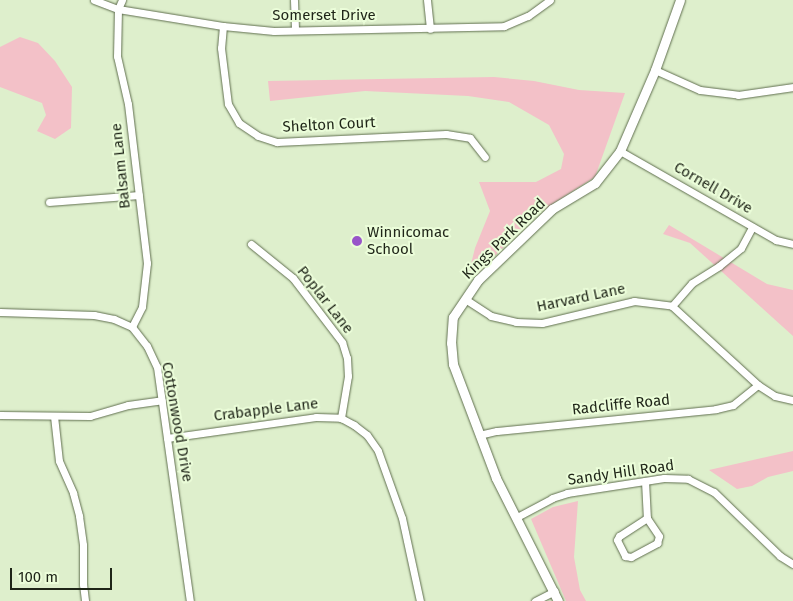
<!DOCTYPE html>
<html>
<head>
<meta charset="utf-8">
<style>
	body { margin:0 }
	#map { position:relative; width:793px; height:601px; overflow:hidden; background:#deefcc; font-family:"Fira Sans",sans-serif }
	div>[style] { position:absolute }
	.green>* { inset:0; background:#f3c1c8 }
	.roads { filter:drop-shadow(0 0 1px #606f4f) drop-shadow(0 0 1px #606f4f) }
	.minor>* { height:7px; margin:-3.5px; padding:0 3.5px; transform-origin:3.5px; border-radius:3.5px; background:#fff }
	.tertiary>* { height:9px; margin:-4.5px; padding:0 4.5px; transform-origin:4.5px; border-radius:4.5px; background:#fff }
	.dots>* { width:14px; height:14px; translate:-50% -50%; box-sizing:border-box; border:2px solid #ebfdd9; border-radius:50% }
	span { translate:-50% -50%; white-space:nowrap; text-align:center; line-height:1.15; -webkit-text-stroke:4px #ebfdd9; paint-order:stroke }
	.street-label { font-size:15px; color:#1f2518 }
	.poi-label { font-size:15px; color:#1f2518 }
	.left { translate:0 -50%; text-align:left }
	.scale { position:absolute; left:10px; top:568px; width:102px; height:22px; box-sizing:border-box; border:2px solid #1f2518; border-top:0; padding-left:6px; font-size:15px; line-height:18px; white-space:nowrap; color:#1f2518; -webkit-text-stroke:4px #ebfdd9; paint-order:stroke }
</style>
</head>
<body>
<div id="map">
	<div class="green">
		<i style="clip-path:polygon(20px 37px,38px 43px,55px 61px,72px 87px,71px 128px,55px 139px,37px 131px,46px 115px,42px 103px,0 87px,0 47px)"></i>
		<i style="clip-path:polygon(494px 77px,534px 81px,579px 90px,625px 93px,595px 177px,535px 215px,475px 276px,469px 272px,475px 248px,490px 211px,479px 182px,536px 182px,561px 169px,564px 154px,549px 125px,509px 102px,468px 96px,365px 91px,270px 101px,268px 81px)"></i>
		<i style="clip-path:polygon(669px 225px,767px 284px,793px 290px,793px 336px,690px 243px,663px 234px)"></i>
		<i style="clip-path:polygon(793px 451px,793px 471px,768px 477px,752px 486px,737px 489px,709px 470px)"></i>
		<i style="clip-path:polygon(578px 501px,574px 557px,580px 590px,586px 601px,566px 601px,531px 519px,553px 507px)"></i>
	</div>
	<div class="roads">
		<div class="minor">
			<i style="left:94px;top:0;width:26px;rotate:21deg"></i>
			<i style="left:118px;top:9px;width:106px;rotate:9.2deg"></i>
			<i style="left:223px;top:26px;width:51px;rotate:5.6deg"></i>
			<i style="left:274px;top:31px;width:230px;rotate:-1.2deg"></i>
			<i style="left:504px;top:26px;width:26px;rotate:-23deg"></i>
			<i style="left:528px;top:16px;width:27px;rotate:-36deg"></i>
			<i style="left:122px;top:0;width:10px;rotate:114deg"></i>
			<i style="left:118px;top:9px;width:47px;rotate:91.2deg"></i>
			<i style="left:117px;top:56px;width:49px;rotate:77.1deg"></i>
			<i style="left:128px;top:104px;width:160px;rotate:83.2deg"></i>
			<i style="left:147px;top:263px;width:44px;rotate:96.5deg"></i>
			<i style="left:142px;top:307px;width:22px;rotate:117deg"></i>
			<i style="left:294px;top:0;width:29px;rotate:88deg"></i>
			<i style="left:427px;top:0;width:29px;rotate:84deg"></i>
			<i style="left:223px;top:26px;width:22px;rotate:95deg"></i>
			<i style="left:221px;top:48px;width:56px;rotate:82.9deg"></i>
			<i style="left:228px;top:104px;width:22px;rotate:60deg"></i>
			<i style="left:239px;top:123px;width:23px;rotate:34deg"></i>
			<i style="left:258px;top:136px;width:20px;rotate:18deg"></i>
			<i style="left:277px;top:142px;width:169px;rotate:-2.7deg"></i>
			<i style="left:446px;top:134px;width:24px;rotate:9deg"></i>
			<i style="left:470px;top:138px;width:24px;rotate:52deg"></i>
			<i style="left:655px;top:70px;width:49px;rotate:24deg"></i>
			<i style="left:700px;top:90px;width:38px;rotate:7deg"></i>
			<i style="left:738px;top:95px;width:56px;rotate:-8.3deg"></i>
			<i style="left:620px;top:151px;width:180px;rotate:29.7deg"></i>
			<i style="left:776px;top:240px;width:17px;rotate:13deg"></i>
			<i style="left:49px;top:202px;width:90px;rotate:-4.4deg"></i>
			<i style="left:251px;top:244px;width:54px;rotate:39deg"></i>
			<i style="left:293px;top:278px;width:81px;rotate:52.6deg"></i>
			<i style="left:342px;top:342px;width:17px;rotate:73deg"></i>
			<i style="left:347px;top:358px;width:18px;rotate:87deg"></i>
			<i style="left:348px;top:376px;width:43px;rotate:99.5deg"></i>
			<i style="left:465px;top:299px;width:31px;rotate:33deg"></i>
			<i style="left:491px;top:316px;width:26px;rotate:13deg"></i>
			<i style="left:516px;top:322px;width:26px;rotate:2deg"></i>
			<i style="left:542px;top:323px;width:95px;rotate:-13.4deg"></i>
			<i style="left:634px;top:301px;width:38px;rotate:7deg"></i>
			<i style="left:672px;top:306px;width:117px;rotate:42.6deg"></i>
			<i style="left:758px;top:385px;width:20px;rotate:33deg"></i>
			<i style="left:775px;top:396px;width:18px;rotate:13deg"></i>
			<i style="left:672px;top:306px;width:30px;rotate:-49deg"></i>
			<i style="left:692px;top:283px;width:32px;rotate:-32deg"></i>
			<i style="left:719px;top:266px;width:28px;rotate:-39deg"></i>
			<i style="left:741px;top:248px;width:24px;rotate:-62deg"></i>
			<i style="left:0;top:312px;width:94px;rotate:1.8deg"></i>
			<i style="left:94px;top:315px;width:20px;rotate:11deg"></i>
			<i style="left:114px;top:319px;width:20px;rotate:24deg"></i>
			<i style="left:132px;top:327px;width:24px;rotate:52deg"></i>
			<i style="left:147px;top:346px;width:23px;rotate:65deg"></i>
			<i style="left:157px;top:367px;width:236px;rotate:82deg"></i>
			<i style="left:0;top:415px;width:90px;rotate:0.6deg"></i>
			<i style="left:90px;top:416px;width:40px;rotate:-16deg"></i>
			<i style="left:128px;top:405px;width:34px;rotate:-8deg"></i>
			<i style="left:54px;top:416px;width:45px;rotate:83.7deg"></i>
			<i style="left:59px;top:461px;width:35px;rotate:66deg"></i>
			<i style="left:73px;top:493px;width:24px;rotate:75deg"></i>
			<i style="left:79px;top:516px;width:29px;rotate:82deg"></i>
			<i style="left:83px;top:545px;width:39px;rotate:90deg"></i>
			<i style="left:83px;top:584px;width:17px;rotate:83deg"></i>
			<i style="left:479px;top:435px;width:18px;rotate:-13deg"></i>
			<i style="left:497px;top:431px;width:220px;rotate:-5.7deg"></i>
			<i style="left:716px;top:409px;width:17px;rotate:-13deg"></i>
			<i style="left:733px;top:405px;width:32px;rotate:-39deg"></i>
			<i style="left:167px;top:438px;width:150px;rotate:-8deg"></i>
			<i style="left:316px;top:417px;width:25px;rotate:2deg"></i>
			<i style="left:341px;top:418px;width:15px;rotate:28deg"></i>
			<i style="left:354px;top:425px;width:16px;rotate:38deg"></i>
			<i style="left:367px;top:435px;width:19px;rotate:55deg"></i>
			<i style="left:378px;top:451px;width:71px;rotate:70.3deg"></i>
			<i style="left:402px;top:518px;width:85px;rotate:77.8deg"></i>
			<i style="left:645px;top:481px;width:37px;rotate:87deg"></i>
			<i style="left:647px;top:518px;width:33px;rotate:147deg"></i>
			<i style="left:619px;top:536px;width:4px;rotate:117deg"></i>
			<i style="left:617px;top:540px;width:18px;rotate:63deg"></i>
			<i style="left:625px;top:556px;width:6px;rotate:9deg"></i>
			<i style="left:631px;top:557px;width:30px;rotate:-28deg"></i>
			<i style="left:657px;top:543px;width:7px;rotate:-74deg"></i>
			<i style="left:659px;top:536px;width:22px;rotate:-124deg"></i>
			<i style="left:517px;top:517px;width:40px;rotate:-28deg"></i>
			<i style="left:552px;top:498px;width:16px;rotate:-18deg"></i>
			<i style="left:567px;top:493px;width:98px;rotate:-8.8deg"></i>
			<i style="left:664px;top:478px;width:24px;rotate:2deg"></i>
			<i style="left:688px;top:479px;width:29px;rotate:27deg"></i>
			<i style="left:714px;top:492px;width:92px;rotate:44.1deg"></i>
			<i style="left:780px;top:556px;width:15px;rotate:32deg"></i>
			<i style="left:535px;top:601px;width:22px;rotate:-27deg"></i>
		</div>
		<div class="tertiary">
			<i style="left:558px;top:601px;width:138px;rotate:-116.8deg"></i>
			<i style="left:496px;top:478px;width:122px;rotate:-110.7deg"></i>
			<i style="left:453px;top:364px;width:21px;rotate:-95deg"></i>
			<i style="left:451px;top:343px;width:26px;rotate:-86deg"></i>
			<i style="left:453px;top:317px;width:45px;rotate:-56deg"></i>
			<i style="left:478px;top:280px;width:103px;rotate:-43.8deg"></i>
			<i style="left:552px;top:209px;width:50px;rotate:-31.2deg"></i>
			<i style="left:595px;top:183px;width:41px;rotate:-52deg"></i>
			<i style="left:620px;top:151px;width:88px;rotate:-66.6deg"></i>
			<i style="left:655px;top:70px;width:74px;rotate:-70.3deg"></i>
		</div>
	</div>
	<div class="dots">
		<i style="left:357px;top:241px;background:#9854c9"></i>
	</div>
	<div class="street-label">
		<span style="left:324px;top:16px">Somerset Drive</span>
		<span style="left:329px;top:125px;rotate:-3deg">Shelton Court</span>
		<span style="left:121px;top:166px;rotate:-96deg">Balsam Lane</span>
		<span style="left:713px;top:188px;rotate:30deg">Cornell Drive</span>
		<span style="left:504px;top:239px;rotate:-44deg">Kings Park Road</span>
		<span style="left:581px;top:298px;rotate:-12deg">Harvard Lane</span>
		<span style="left:325px;top:300px;rotate:52deg">Poplar Lane</span>
		<span style="left:621px;top:405px;rotate:-6deg">Radcliffe Road</span>
		<span style="left:266px;top:410px;rotate:-7deg">Crabapple Lane</span>
		<span style="left:177px;top:422px;rotate:80deg">Cottonwood Drive</span>
		<span style="left:621px;top:473px;rotate:-8deg">Sandy Hill Road</span>
	</div>
	<div class="poi-label">
		<span class="left" style="left:367px;top:241px">Winnicomac<br>School</span>
	</div>
	<div class="scale">100 m</div>
</div>
</body>
</html>
